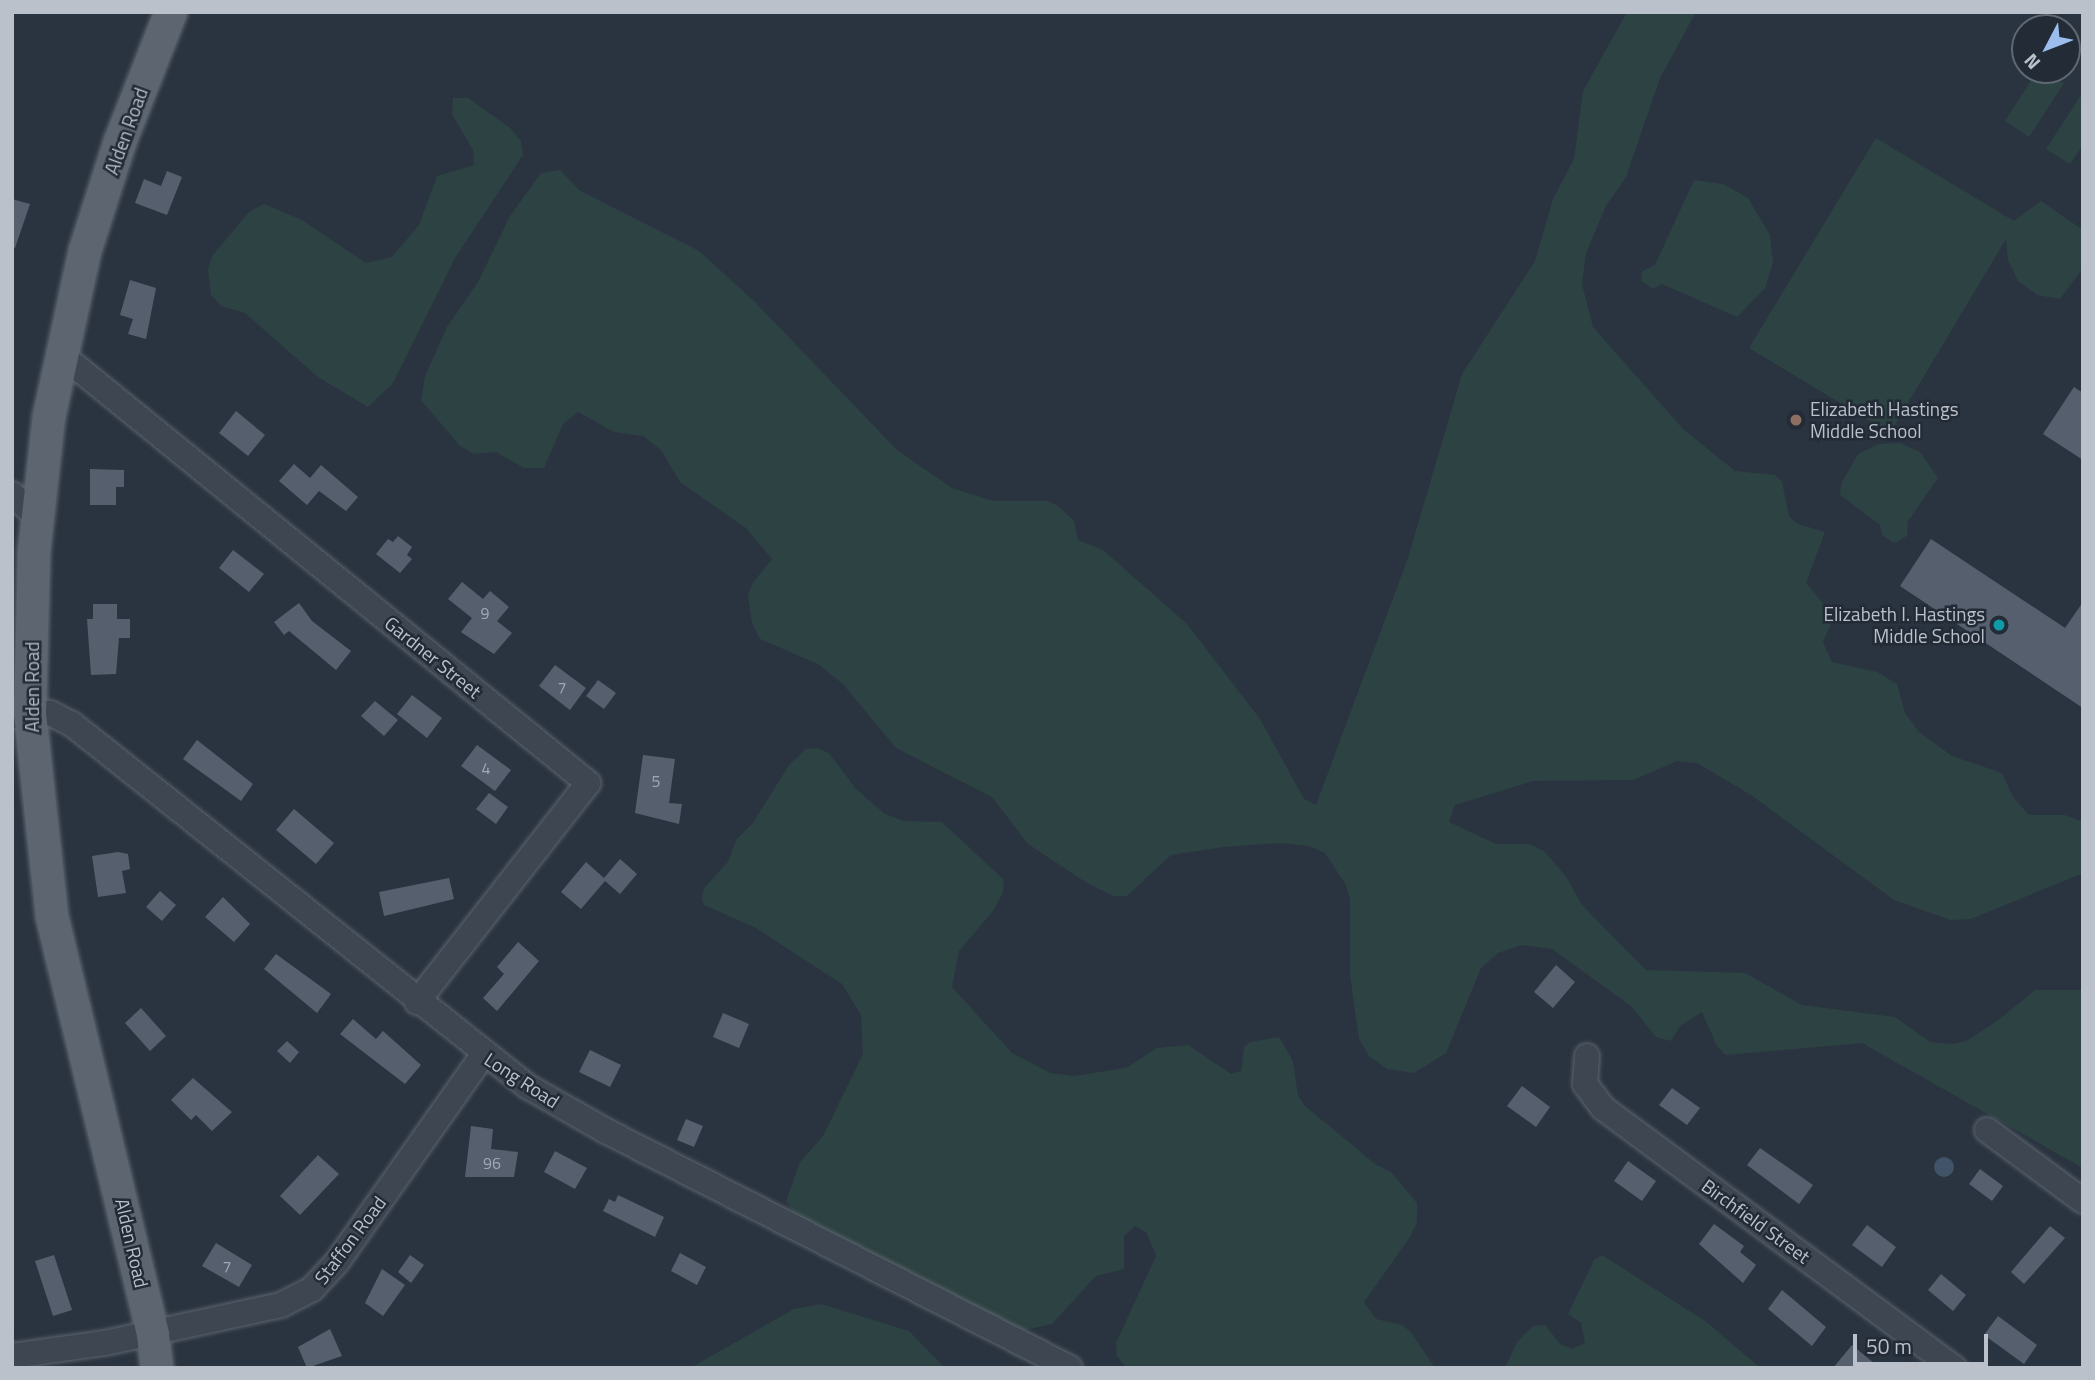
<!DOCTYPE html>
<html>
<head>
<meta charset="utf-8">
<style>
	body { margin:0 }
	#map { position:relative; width:2095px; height:1380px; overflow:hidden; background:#2a3440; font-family:"Titillium Web",sans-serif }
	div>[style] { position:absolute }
	.green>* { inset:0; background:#2d4242 }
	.water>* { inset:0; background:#415368 }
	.round { border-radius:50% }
	.building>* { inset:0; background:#555f6e }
	.roads { filter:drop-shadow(0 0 2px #5c646e) drop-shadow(0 0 2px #5c646e) }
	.minor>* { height:24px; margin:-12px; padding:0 12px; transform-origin:12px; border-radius:12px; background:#3e4651 }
	.major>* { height:32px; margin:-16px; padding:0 16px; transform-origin:16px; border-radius:16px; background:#5c6570 }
	.dots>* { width:19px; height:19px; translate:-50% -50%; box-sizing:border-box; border:4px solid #222b36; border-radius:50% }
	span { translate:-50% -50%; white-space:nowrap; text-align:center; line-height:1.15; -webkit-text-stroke:5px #222b36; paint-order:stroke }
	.number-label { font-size:16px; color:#a2a8b4 }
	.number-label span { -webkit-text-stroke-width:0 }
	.street-label { font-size:19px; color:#bbc1cb }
	.poi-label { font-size:19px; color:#bbc1cb }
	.left { translate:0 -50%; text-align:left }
	.right { translate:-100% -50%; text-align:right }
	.frame { position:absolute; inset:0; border:14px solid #bbc1cb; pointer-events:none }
	.north { position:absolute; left:2011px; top:14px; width:70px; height:70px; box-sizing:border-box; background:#222b36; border:2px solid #5f6772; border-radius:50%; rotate:228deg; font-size:19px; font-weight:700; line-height:28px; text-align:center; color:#bbc1cb }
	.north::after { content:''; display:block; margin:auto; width:24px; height:32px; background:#9bbeef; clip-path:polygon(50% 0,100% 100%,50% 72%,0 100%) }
	.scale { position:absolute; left:1853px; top:1334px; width:135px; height:32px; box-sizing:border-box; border:4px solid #bbc1cb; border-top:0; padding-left:9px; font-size:21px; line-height:24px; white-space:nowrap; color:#bbc1cb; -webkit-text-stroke:5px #222b36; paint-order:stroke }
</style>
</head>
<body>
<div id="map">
	<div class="green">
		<i style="clip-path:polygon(1627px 12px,1696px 12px,1660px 78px,1626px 177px,1606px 206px,1586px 253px,1582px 284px,1593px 327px,1683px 429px,1735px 471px,1775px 475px,1782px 482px,1789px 516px,1798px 524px,1825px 532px,1806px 583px,1834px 616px,1823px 642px,1832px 662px,1877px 672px,1897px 684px,1905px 713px,1919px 732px,1952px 756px,2002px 773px,2013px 797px,2029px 815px,2065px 815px,2083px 822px,2083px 873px,1971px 919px,1951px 920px,1894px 900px,1751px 795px,1697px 763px,1677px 761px,1633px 780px,1533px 781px,1455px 805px,1449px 822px,1496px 844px,1529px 844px,1544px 851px,1565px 875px,1582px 905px,1646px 970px,1745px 973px,1802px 1005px,1895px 1017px,1930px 1042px,1952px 1044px,1966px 1041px,1997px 1021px,2035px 990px,2083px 990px,2083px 1168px,1862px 1043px,1726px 1055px,1717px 1046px,1702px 1012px,1680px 1026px,1671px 1041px,1656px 1037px,1631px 1006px,1552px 949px,1522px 945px,1498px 953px,1481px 968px,1446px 1053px,1414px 1073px,1387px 1069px,1369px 1056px,1359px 1039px,1350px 975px,1350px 899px,1346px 885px,1325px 853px,1309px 846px,1279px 843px,1223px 847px,1171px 855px,1127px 896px,1113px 896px,1087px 883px,1028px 844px,992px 797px,896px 748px,843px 684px,818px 664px,760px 639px,752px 623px,748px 596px,752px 584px,772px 559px,746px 528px,680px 482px,661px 450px,643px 436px,614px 432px,578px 412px,563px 424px,544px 468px,524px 468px,496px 452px,474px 454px,460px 446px,421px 400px,425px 376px,447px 327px,478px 282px,510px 216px,541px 173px,560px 170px,579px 190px,699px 251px,755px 302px,897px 450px,952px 488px,993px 501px,1048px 501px,1058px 506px,1074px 521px,1078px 540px,1103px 550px,1187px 624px,1260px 719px,1304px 799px,1316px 805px,1408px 558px,1462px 374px,1535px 261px,1553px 199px,1574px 159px,1583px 91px)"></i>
		<i style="clip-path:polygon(2038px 70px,2064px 83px,2029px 137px,2005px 121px)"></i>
		<i style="clip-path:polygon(2081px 95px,2083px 145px,2070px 164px,2046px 149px)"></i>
		<i style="clip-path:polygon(453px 98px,468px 98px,510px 128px,521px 141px,523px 155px,455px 258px,393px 383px,368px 407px,318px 377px,245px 313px,221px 306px,211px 295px,208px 269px,212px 256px,249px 212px,264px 204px,302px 220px,366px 263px,392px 257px,419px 225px,437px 176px,474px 165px,473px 150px,452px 114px)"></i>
		<i style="clip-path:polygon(1876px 138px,2014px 221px,2041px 201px,2083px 230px,2083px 268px,2060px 299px,2037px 295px,2018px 281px,2008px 260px,2006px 239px,1890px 433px,1749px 348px)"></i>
		<i style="clip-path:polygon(1694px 180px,1723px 184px,1748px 198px,1770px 235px,1773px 262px,1765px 288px,1737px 317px,1662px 284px,1653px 289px,1641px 281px,1642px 271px,1655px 265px)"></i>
		<i style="clip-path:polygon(1900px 443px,1920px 452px,1938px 478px,1908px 521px,1907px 536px,1894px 543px,1882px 535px,1880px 525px,1840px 495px,1841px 484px,1858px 454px,1879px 444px)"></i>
		<i style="clip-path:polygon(817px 748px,829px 753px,856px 789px,885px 814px,904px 821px,942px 822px,1004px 880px,1003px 892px,993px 911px,959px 951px,952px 987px,1012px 1053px,1050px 1073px,1074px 1076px,1126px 1068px,1157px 1048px,1188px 1045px,1231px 1074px,1241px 1071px,1244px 1047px,1250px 1042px,1279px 1037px,1293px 1061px,1298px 1096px,1305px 1106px,1375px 1164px,1391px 1172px,1417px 1203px,1417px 1222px,1410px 1237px,1364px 1302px,1376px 1319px,1402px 1325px,1411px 1332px,1435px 1368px,1126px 1368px,1117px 1356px,1116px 1343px,1156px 1256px,1147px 1233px,1135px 1226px,1124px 1236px,1124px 1269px,1096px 1276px,1052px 1324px,1025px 1330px,961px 1311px,801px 1224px,786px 1201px,800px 1162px,823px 1136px,863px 1054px,861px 1015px,842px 984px,756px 928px,704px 905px,702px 899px,704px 888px,728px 862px,736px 840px,753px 823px,789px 765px,806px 749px)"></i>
		<i style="clip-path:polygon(1602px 1255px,1708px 1323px,1760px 1368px,1505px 1368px,1517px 1342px,1533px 1326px,1545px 1325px,1560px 1344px,1572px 1349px,1585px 1343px,1581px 1323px,1568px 1314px,1594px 1260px)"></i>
		<i style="clip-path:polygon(821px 1304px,909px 1331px,945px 1368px,690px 1368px,794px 1309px)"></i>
	</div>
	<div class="water">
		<i class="round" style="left:1934px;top:1157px;width:20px;height:20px"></i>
	</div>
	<div class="building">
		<i style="clip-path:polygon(167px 171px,182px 177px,167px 215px,135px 203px,144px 179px,161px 186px)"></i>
		<i style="clip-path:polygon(12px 199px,30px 204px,15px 248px,12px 248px)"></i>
		<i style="clip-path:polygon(130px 280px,156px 288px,146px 339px,128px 334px,133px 319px,120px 315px)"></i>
		<i style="clip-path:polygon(2074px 387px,2083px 393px,2083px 460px,2043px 434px)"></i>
		<i style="clip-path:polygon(236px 411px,265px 435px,248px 456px,219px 433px)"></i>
		<i style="clip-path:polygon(294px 464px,310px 478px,321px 465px,358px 497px,346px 511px,319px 491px,307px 505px,279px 481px)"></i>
		<i style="clip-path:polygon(90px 469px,124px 470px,124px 487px,116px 487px,116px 505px,90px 505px)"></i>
		<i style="clip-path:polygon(398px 536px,412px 547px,407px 555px,412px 559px,400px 573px,376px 554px,388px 539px,393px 542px)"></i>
		<i style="clip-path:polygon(1931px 539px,2065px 628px,2083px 602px,2083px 708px,1900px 586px)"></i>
		<i style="clip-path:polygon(233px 550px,264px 574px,249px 592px,219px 568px)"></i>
		<i style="clip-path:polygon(462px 582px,483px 599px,490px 591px,509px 607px,497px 621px,512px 633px,494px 654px,461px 632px,472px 618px,448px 599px)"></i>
		<i style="clip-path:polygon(299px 603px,312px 621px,351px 651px,336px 670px,289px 631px,284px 635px,274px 622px)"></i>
		<i style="clip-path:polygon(93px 604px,117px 604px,117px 619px,130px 619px,130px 638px,119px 638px,116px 674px,91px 675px,87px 619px,93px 619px)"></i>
		<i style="clip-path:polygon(555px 665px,586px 688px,570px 710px,539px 686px)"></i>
		<i style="clip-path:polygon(598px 680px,616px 693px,604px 709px,586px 696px)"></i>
		<i style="clip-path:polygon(412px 695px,442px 718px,427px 738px,397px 714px)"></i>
		<i style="clip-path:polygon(375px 701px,398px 720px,384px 736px,361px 716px)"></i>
		<i style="clip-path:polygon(197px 740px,253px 784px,241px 801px,183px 759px)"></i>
		<i style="clip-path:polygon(477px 745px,511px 770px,495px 791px,461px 766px)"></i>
		<i style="clip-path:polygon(643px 755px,675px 759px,669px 803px,682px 804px,679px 824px,635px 813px)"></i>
		<i style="clip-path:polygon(489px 793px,508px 807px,496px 824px,476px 809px)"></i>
		<i style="clip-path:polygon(294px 809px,334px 843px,316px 864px,276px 830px)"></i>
		<i style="clip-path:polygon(118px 852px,128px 854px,130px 869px,122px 871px,126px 893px,98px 897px,92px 856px)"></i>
		<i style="clip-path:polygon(620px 859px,637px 874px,620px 894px,605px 881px,581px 909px,561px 892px,586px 862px,604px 878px)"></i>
		<i style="clip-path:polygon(449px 878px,454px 899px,384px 916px,379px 892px)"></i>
		<i style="clip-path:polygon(160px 891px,176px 905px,162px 921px,146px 907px)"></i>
		<i style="clip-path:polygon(223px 897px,250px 924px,234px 942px,205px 917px)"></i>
		<i style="clip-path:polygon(518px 942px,539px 961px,497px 1011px,483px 998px,504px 974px,497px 967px)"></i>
		<i style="clip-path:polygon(276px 954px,331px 994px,317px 1013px,264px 969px)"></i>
		<i style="clip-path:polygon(1556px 965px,1575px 982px,1553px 1008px,1534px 992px)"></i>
		<i style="clip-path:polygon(141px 1008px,166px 1036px,150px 1051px,125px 1023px)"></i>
		<i style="clip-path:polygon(723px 1013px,749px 1024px,739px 1048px,713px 1037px)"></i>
		<i style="clip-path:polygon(353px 1019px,376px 1039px,383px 1031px,421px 1065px,405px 1084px,340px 1034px)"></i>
		<i style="clip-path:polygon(287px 1041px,299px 1052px,290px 1063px,277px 1051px)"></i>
		<i style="clip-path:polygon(590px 1050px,621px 1065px,610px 1087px,579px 1072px)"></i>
		<i style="clip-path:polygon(193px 1078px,232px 1112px,212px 1131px,196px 1115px,191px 1120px,171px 1100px)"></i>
		<i style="clip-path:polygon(1522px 1086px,1550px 1107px,1536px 1127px,1507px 1106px)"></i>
		<i style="clip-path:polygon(1672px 1088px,1700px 1108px,1687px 1125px,1659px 1105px)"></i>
		<i style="clip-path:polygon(686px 1119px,703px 1126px,694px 1147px,677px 1140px)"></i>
		<i style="clip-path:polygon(471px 1126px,493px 1129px,491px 1149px,518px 1152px,514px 1177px,465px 1177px)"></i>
		<i style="clip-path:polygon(1760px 1148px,1813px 1185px,1799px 1204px,1747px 1165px)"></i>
		<i style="clip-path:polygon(555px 1151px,587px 1168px,575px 1189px,544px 1172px)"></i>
		<i style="clip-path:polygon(318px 1155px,339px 1174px,300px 1215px,280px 1196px)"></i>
		<i style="clip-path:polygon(1628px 1161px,1656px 1181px,1642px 1201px,1614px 1181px)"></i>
		<i style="clip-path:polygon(1980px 1169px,2003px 1186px,1992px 1201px,1969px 1184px)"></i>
		<i style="clip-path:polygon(618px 1195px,664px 1217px,655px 1237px,603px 1211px,609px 1199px,615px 1202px)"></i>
		<i style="clip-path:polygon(1714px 1224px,1744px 1246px,1740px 1252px,1756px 1265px,1743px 1283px,1699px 1244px)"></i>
		<i style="clip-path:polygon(1867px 1225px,1896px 1247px,1882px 1267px,1852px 1245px)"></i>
		<i style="clip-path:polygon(2050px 1226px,2065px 1238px,2024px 1284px,2011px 1272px)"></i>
		<i style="clip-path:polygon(216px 1243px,252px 1265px,239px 1287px,202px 1266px)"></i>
		<i style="clip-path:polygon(680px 1253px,706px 1267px,697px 1285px,671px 1271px)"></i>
		<i style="clip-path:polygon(54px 1255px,72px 1310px,53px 1316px,35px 1261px)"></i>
		<i style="clip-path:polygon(410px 1255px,424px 1265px,411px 1283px,398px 1272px)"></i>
		<i style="clip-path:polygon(382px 1269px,405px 1285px,383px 1316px,365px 1303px)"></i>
		<i style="clip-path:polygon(1941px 1274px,1966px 1295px,1953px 1311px,1928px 1290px)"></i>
		<i style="clip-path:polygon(1782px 1290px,1826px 1327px,1812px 1346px,1768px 1309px)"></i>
		<i style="clip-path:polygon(1998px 1316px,2037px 1345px,2024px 1364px,1984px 1335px)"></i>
		<i style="clip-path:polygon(330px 1329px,342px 1356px,307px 1368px,298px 1347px)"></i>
		<i style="clip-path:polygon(1852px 1345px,1880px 1368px,1833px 1368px)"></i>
	</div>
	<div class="roads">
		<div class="minor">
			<i style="left:63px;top:356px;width:677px;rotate:39.12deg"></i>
			<i style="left:588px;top:783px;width:278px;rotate:128deg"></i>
			<i style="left:12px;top:494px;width:35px;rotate:43deg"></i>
			<i style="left:12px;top:716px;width:38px;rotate:-5deg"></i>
			<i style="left:50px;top:713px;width:25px;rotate:27deg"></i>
			<i style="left:72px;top:724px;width:581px;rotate:38.51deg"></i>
			<i style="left:527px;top:1086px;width:89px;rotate:29.7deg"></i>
			<i style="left:604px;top:1130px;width:523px;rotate:27.05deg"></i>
			<i style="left:1587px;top:1056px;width:28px;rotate:94deg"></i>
			<i style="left:1585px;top:1084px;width:30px;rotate:53deg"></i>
			<i style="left:1603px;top:1108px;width:438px;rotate:36.5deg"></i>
			<i style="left:1987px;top:1130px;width:119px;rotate:36.5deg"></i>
			<i style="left:12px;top:1356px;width:94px;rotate:-8deg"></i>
			<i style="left:105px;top:1343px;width:180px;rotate:-12.2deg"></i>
			<i style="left:281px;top:1305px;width:35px;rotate:-27deg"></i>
			<i style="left:312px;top:1289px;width:37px;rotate:-47deg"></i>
			<i style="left:337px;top:1262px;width:253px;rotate:-54.8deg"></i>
		</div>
		<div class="major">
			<i style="left:157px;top:1368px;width:34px;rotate:-97deg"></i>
			<i style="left:153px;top:1334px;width:430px;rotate:-103.6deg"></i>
			<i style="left:52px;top:916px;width:204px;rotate:-96.2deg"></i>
			<i style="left:30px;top:713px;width:161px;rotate:-88.6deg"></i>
			<i style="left:34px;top:552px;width:136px;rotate:-83.7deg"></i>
			<i style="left:49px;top:417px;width:170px;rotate:-77.8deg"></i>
			<i style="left:85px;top:251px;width:114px;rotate:-72.2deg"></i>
			<i style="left:120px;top:142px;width:140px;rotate:-68.6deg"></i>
		</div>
	</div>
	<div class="dots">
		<i style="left:1796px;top:420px;background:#8d6e63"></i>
		<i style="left:1999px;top:625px;background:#0f9aa8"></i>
	</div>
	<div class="number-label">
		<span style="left:485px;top:613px">9</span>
		<span style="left:562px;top:687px">7</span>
		<span style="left:486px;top:768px">4</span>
		<span style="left:656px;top:781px">5</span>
		<span style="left:492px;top:1163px">96</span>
		<span style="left:227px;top:1266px">7</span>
	</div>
	<div class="street-label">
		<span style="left:126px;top:131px;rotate:-70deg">Alden Road</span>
		<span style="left:433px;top:657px;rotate:39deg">Gardner Street</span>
		<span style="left:32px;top:687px;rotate:-90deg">Alden Road</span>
		<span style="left:522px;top:1080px;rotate:33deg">Long Road</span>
		<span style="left:1756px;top:1221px;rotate:36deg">Birchfield Street</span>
		<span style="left:350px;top:1240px;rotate:-53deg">Staffon Road</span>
		<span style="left:132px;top:1243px;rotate:77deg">Alden Road</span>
	</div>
	<div class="poi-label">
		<span class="left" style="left:1810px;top:420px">Elizabeth Hastings<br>Middle School</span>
		<span class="right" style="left:1985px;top:625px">Elizabeth I. Hastings<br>Middle School</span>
	</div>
	<div class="frame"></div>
	<div class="north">N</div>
	<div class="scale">50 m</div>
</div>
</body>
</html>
